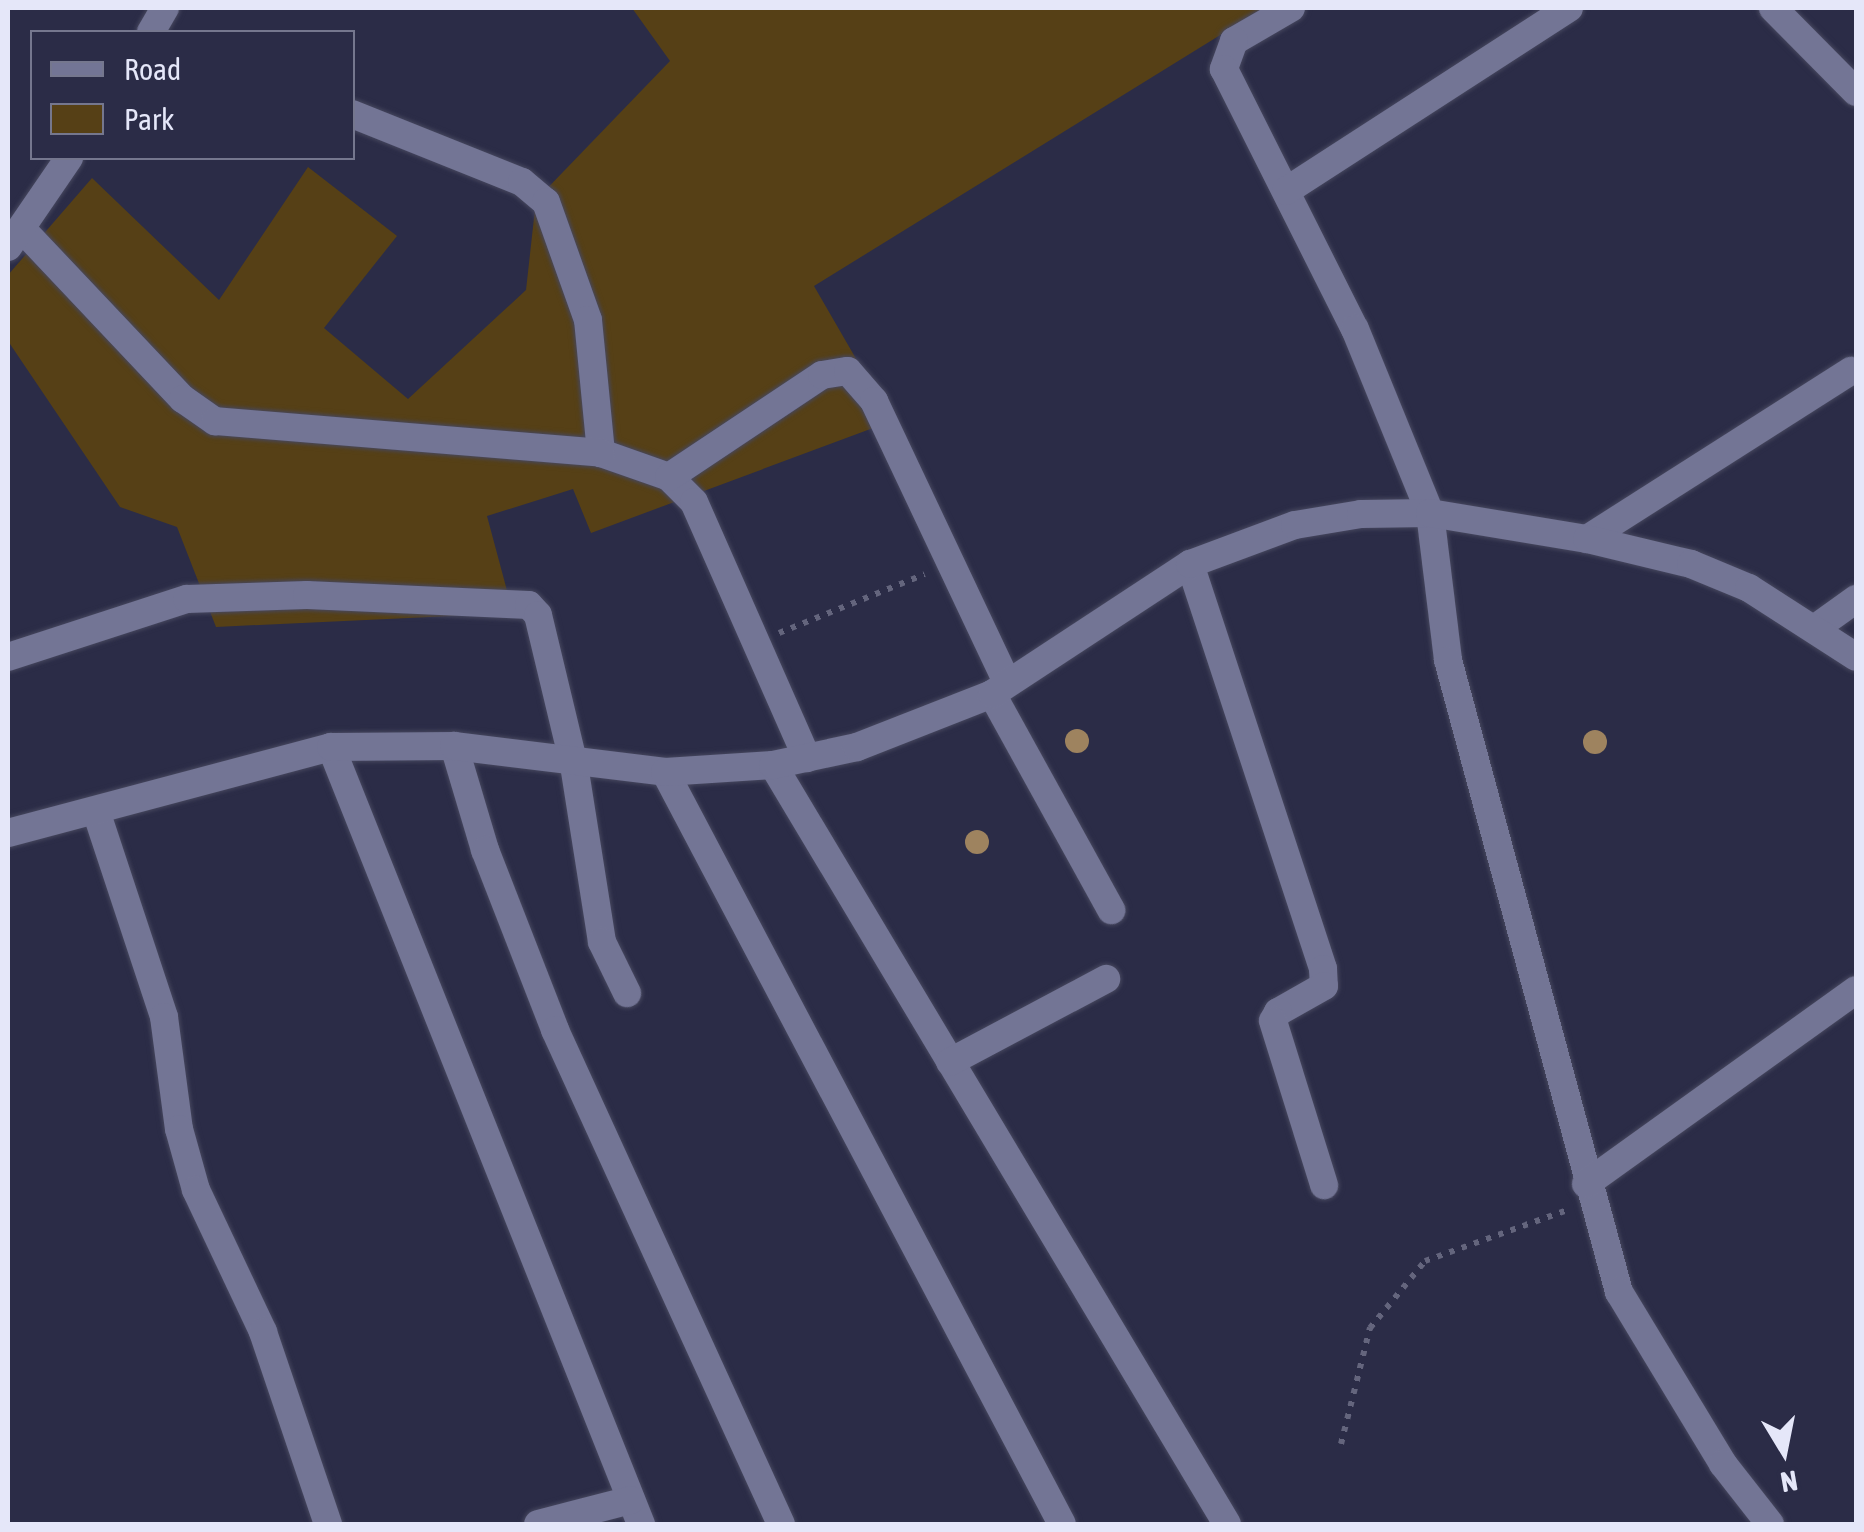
<!DOCTYPE html>
<html>
<head>
<meta charset="utf-8">
<style>
	body { margin:0 }
	#map { position:relative; width:1864px; height:1532px; overflow:hidden; background:#2b2c47; font-family:"Asap Condensed",sans-serif }
	div>[style] { position:absolute }
	.green>* { inset:0; background:#564016 }
	.path>* { height:6px; margin-top:-3px; transform-origin:0; background:repeating-linear-gradient(90deg,#64657d 0 5px,transparent 0 13px) }
	.roads { filter:drop-shadow(0 0 2px #46475e) drop-shadow(0 0 2px #46475e) }
	.minor>* { height:28px; margin:-14px; padding:0 14px; transform-origin:14px; border-radius:14px; background:#737595 }
	.trees>* { width:24px; height:24px; margin:-12px; border-radius:50%; background:#9e835f }
	span { translate:-50% -50%; white-space:nowrap; text-align:center; line-height:1.15; -webkit-text-stroke:9px #2b2c47; paint-order:stroke }
	.frame { position:absolute; inset:0; border:10px solid #e5e7f9; pointer-events:none }
	.legend { position:absolute; left:30px; top:30px; width:325px; height:130px; box-sizing:border-box; background:#2b2c47; border:2px solid #75778e; margin:0; padding:12px 18px; list-style:none; font-size:30px; color:#e5e7f9 }
	.legend li { display:flex; align-items:center; gap:20px; height:50px }
	.legend b { width:50px; border:2px solid #75778e }
	.north { position:absolute; left:1734px; top:1402px; width:100px; height:100px; -webkit-text-stroke:8px #2b2c47; paint-order:stroke; rotate:170deg; font-size:28px; font-weight:700; line-height:40px; text-align:center; color:#e5e7f9 }
	.north::after { content:''; display:block; margin:auto; width:35px; height:45px; background:#e5e7f9; clip-path:polygon(50% 0,100% 100%,50% 72%,0 100%) }
</style>
</head>
<body>
<div id="map">
	<div class="green">
		<i style="clip-path:polygon(632px 8px,1264px 8px,814px 286px,892px 421px,591px 533px,573px 489px,487px 516px,513px 613px,216px 627px,177px 527px,120px 507px,8px 341px,8px 275px,92px 178px,219px 300px,308px 167px,397px 236px,324px 328px,408px 399px,526px 290px,536px 200px,670px 61px)"></i>
	</div>
	<div class="path">
		<i style="left:779px;top:633px;width:157px;rotate:-22deg"></i>
		<i style="left:1341px;top:1444px;width:120px;rotate:-76deg"></i>
		<i style="left:1370px;top:1328px;width:87px;rotate:-50.6deg"></i>
		<i style="left:1425px;top:1261px;width:154px;rotate:-19.7deg"></i>
	</div>
	<div class="roads">
		<div class="minor">
			<i style="left:1291px;top:8px;width:66px;rotate:149.9deg"></i>
			<i style="left:1234px;top:41px;width:30px;rotate:110deg"></i>
			<i style="left:1224px;top:69px;width:291px;rotate:63.3deg"></i>
			<i style="left:1355px;top:329px;width:199px;rotate:67.8deg"></i>
			<i style="left:1430px;top:513px;width:148px;rotate:83deg"></i>
			<i style="left:1448px;top:660px;width:655px;rotate:74.86deg"></i>
			<i style="left:1619px;top:1292px;width:201px;rotate:58.8deg"></i>
			<i style="left:1723px;top:1464px;width:76px;rotate:51.9deg"></i>
			<i style="left:1773px;top:8px;width:118px;rotate:45.3deg"></i>
			<i style="left:151px;top:32px;width:28px;rotate:-60deg"></i>
			<i style="left:352px;top:114px;width:183px;rotate:21.8deg"></i>
			<i style="left:522px;top:182px;width:31px;rotate:40deg"></i>
			<i style="left:546px;top:202px;width:125px;rotate:70.4deg"></i>
			<i style="left:588px;top:320px;width:134px;rotate:84.4deg"></i>
			<i style="left:601px;top:453px;width:72px;rotate:19.4deg"></i>
			<i style="left:669px;top:477px;width:35px;rotate:45deg"></i>
			<i style="left:694px;top:502px;width:280px;rotate:66.2deg"></i>
			<i style="left:1286px;top:191px;width:337px;rotate:-32.9deg"></i>
			<i style="left:22px;top:229px;width:234px;rotate:46.6deg"></i>
			<i style="left:183px;top:399px;width:39px;rotate:35deg"></i>
			<i style="left:215px;top:421px;width:387px;rotate:4.7deg"></i>
			<i style="left:8px;top:247px;width:108px;rotate:-55.6deg"></i>
			<i style="left:669px;top:477px;width:184px;rotate:-33.7deg"></i>
			<i style="left:822px;top:375px;width:26px;rotate:-9deg"></i>
			<i style="left:848px;top:371px;width:40px;rotate:49deg"></i>
			<i style="left:874px;top:401px;width:312px;rotate:64.7deg"></i>
			<i style="left:1587px;top:539px;width:313px;rotate:-32.5deg"></i>
			<i style="left:1190px;top:564px;width:426px;rotate:71.8deg"></i>
			<i style="left:1323px;top:969px;width:17px;rotate:87deg"></i>
			<i style="left:1324px;top:986px;width:53px;rotate:150.5deg"></i>
			<i style="left:1278px;top:1012px;width:10px;rotate:119deg"></i>
			<i style="left:1273px;top:1021px;width:172px;rotate:72.7deg"></i>
			<i style="left:1817px;top:627px;width:48px;rotate:-35.7deg"></i>
			<i style="left:8px;top:657px;width:188px;rotate:-18deg"></i>
			<i style="left:187px;top:599px;width:120px;rotate:-1.9deg"></i>
			<i style="left:307px;top:595px;width:222px;rotate:2.6deg"></i>
			<i style="left:529px;top:605px;width:13px;rotate:48deg"></i>
			<i style="left:538px;top:615px;width:154px;rotate:76.5deg"></i>
			<i style="left:574px;top:765px;width:179px;rotate:81deg"></i>
			<i style="left:602px;top:942px;width:57px;rotate:63.9deg"></i>
			<i style="left:992px;top:694px;width:247px;rotate:61.1deg"></i>
			<i style="left:454px;top:746px;width:109px;rotate:73.4deg"></i>
			<i style="left:485px;top:850px;width:193px;rotate:68.7deg"></i>
			<i style="left:555px;top:1030px;width:543px;rotate:65.42deg"></i>
			<i style="left:331px;top:747px;width:837px;rotate:68.25deg"></i>
			<i style="left:773px;top:765px;width:884px;rotate:59.11deg"></i>
			<i style="left:665px;top:772px;width:850px;rotate:62.17deg"></i>
			<i style="left:96px;top:811px;width:217px;rotate:71.7deg"></i>
			<i style="left:164px;top:1017px;width:113px;rotate:82.4deg"></i>
			<i style="left:179px;top:1129px;width:63px;rotate:74.4deg"></i>
			<i style="left:196px;top:1190px;width:157px;rotate:64.7deg"></i>
			<i style="left:263px;top:1332px;width:203px;rotate:71.3deg"></i>
			<i style="left:8px;top:833px;width:334px;rotate:-14.9deg"></i>
			<i style="left:331px;top:747px;width:123px;rotate:-0.5deg"></i>
			<i style="left:454px;top:746px;width:213px;rotate:7deg"></i>
			<i style="left:665px;top:772px;width:108px;rotate:-3.7deg"></i>
			<i style="left:773px;top:765px;width:86px;rotate:-12.1deg"></i>
			<i style="left:857px;top:747px;width:145px;rotate:-21.4deg"></i>
			<i style="left:992px;top:694px;width:237px;rotate:-33.3deg"></i>
			<i style="left:1190px;top:564px;width:112px;rotate:-20.4deg"></i>
			<i style="left:1295px;top:525px;width:67px;rotate:-9.5deg"></i>
			<i style="left:1361px;top:514px;width:69px;rotate:-0.8deg"></i>
			<i style="left:1430px;top:513px;width:159px;rotate:9.4deg"></i>
			<i style="left:1587px;top:539px;width:107px;rotate:13.5deg"></i>
			<i style="left:1691px;top:564px;width:63px;rotate:22.5deg"></i>
			<i style="left:1749px;top:588px;width:127px;rotate:32.8deg"></i>
			<i style="left:950px;top:1062px;width:177px;rotate:-28deg"></i>
			<i style="left:1586px;top:1184px;width:332px;rotate:-35.7deg"></i>
			<i style="left:538px;top:1524px;width:96px;rotate:-14.5deg"></i>
		</div>
	</div>
	<div class="trees">
		<i style="left:1077px;top:741px"></i>
		<i style="left:1595px;top:742px"></i>
		<i style="left:977px;top:842px"></i>
	</div>
	<div class="frame"></div>
	<ul class="legend">
	<li><b style="height:12px;background:#737595"></b>Road</li>
	<li><b style="height:28px;background:#564016"></b>Park</li>
	</ul>
	<div class="north">N</div>
</div>
</body>
</html>
